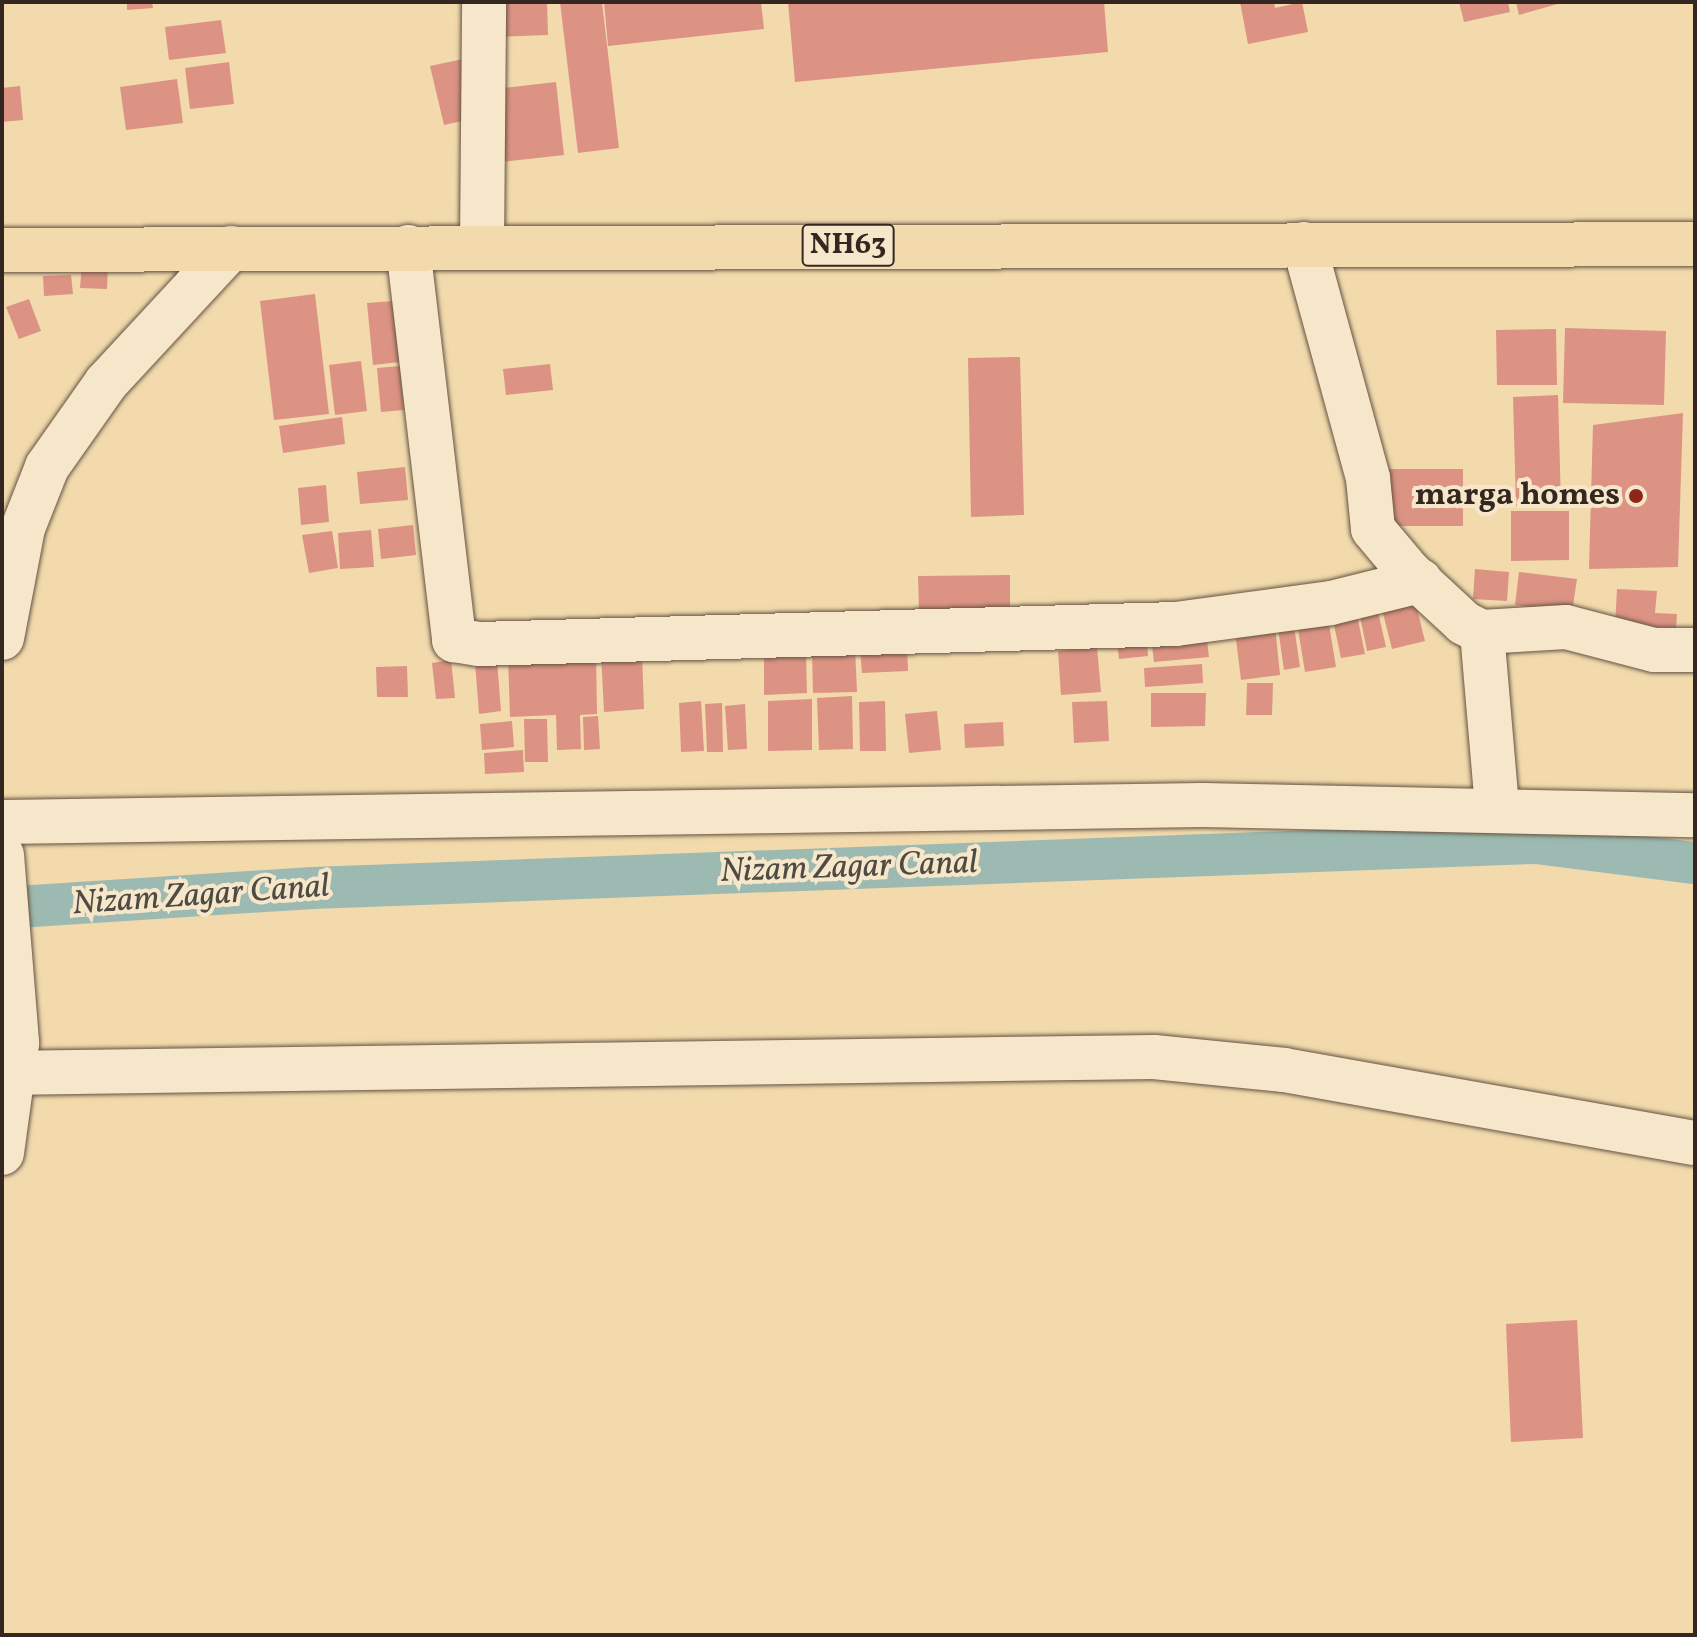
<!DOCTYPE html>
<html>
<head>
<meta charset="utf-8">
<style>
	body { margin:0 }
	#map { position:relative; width:1697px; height:1637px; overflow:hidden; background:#f2daad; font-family:Vollkorn,serif }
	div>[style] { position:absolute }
	.canal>* { height:42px; margin:-21px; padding:0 21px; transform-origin:21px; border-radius:21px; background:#9cbab1 }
	.building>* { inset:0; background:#dc9383 }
	.roads { filter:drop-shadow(0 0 2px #645343) drop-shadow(0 0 2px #645343) }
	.minor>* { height:44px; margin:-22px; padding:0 22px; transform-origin:22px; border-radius:22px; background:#f7e7ca }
	.highway>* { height:44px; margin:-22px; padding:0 22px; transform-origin:22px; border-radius:22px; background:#f2daad }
	.dots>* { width:22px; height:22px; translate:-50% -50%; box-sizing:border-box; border:4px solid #f7e7ca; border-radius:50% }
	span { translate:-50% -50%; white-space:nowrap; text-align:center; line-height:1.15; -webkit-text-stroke:8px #f7e7ca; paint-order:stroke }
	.shield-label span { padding:2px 6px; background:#f7e7ca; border:2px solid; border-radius:6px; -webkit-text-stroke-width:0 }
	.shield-label { font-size:30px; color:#342620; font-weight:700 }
	.poi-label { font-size:32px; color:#342620; font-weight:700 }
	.right { translate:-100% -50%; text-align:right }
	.water-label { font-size:34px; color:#4e4b44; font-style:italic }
	.frame { position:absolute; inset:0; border:4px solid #342620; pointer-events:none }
</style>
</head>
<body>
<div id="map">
	<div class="canal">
		<i style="left:2px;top:908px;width:311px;rotate:-3.7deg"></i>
		<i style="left:312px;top:888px;width:1225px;rotate:-2.11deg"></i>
		<i style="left:1536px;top:843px;width:160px;rotate:7.2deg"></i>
	</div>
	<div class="building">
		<i style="clip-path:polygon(127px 2px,152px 2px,153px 8px,127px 10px)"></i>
		<i style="clip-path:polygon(494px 2px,547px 2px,548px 35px,495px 37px)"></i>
		<i style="clip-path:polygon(560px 2px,602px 2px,619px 148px,578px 153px)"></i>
		<i style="clip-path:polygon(604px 2px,761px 2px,764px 29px,608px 46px)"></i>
		<i style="clip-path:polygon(788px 2px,1104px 2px,1108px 52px,795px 82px)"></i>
		<i style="clip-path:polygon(1240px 2px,1274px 2px,1275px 8px,1302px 2px,1308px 32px,1248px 44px)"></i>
		<i style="clip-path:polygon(1459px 2px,1508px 2px,1510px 12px,1464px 22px)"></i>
		<i style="clip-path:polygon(1516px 2px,1561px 2px,1561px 3px,1519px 15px)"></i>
		<i style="clip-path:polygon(221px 20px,226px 53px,169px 60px,165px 27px)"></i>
		<i style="clip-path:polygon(468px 58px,481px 117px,444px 125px,430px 66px)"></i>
		<i style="clip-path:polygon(229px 62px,234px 104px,190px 109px,185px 68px)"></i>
		<i style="clip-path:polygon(177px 79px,183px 123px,126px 130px,120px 87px)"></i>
		<i style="clip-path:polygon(556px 82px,564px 155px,502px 162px,495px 89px)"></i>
		<i style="clip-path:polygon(20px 86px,23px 120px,2px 122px,2px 88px)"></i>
		<i style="clip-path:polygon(82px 263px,108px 264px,107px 289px,80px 288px)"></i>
		<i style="clip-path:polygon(71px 275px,73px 294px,44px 296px,43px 276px)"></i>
		<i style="clip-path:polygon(315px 294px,329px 414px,274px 420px,260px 301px)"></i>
		<i style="clip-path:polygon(29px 299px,41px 331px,19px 339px,6px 307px)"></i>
		<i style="clip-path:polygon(394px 301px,400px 362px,373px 365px,367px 303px)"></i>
		<i style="clip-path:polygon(1565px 328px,1666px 331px,1664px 405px,1563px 403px)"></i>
		<i style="clip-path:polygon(1556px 329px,1557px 385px,1497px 385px,1496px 330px)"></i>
		<i style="clip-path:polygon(1020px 357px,1024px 515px,971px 517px,968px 358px)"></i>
		<i style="clip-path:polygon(361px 361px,367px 411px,335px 415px,329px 365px)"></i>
		<i style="clip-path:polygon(550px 364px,553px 390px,506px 395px,503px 369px)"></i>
		<i style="clip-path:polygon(400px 366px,404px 410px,381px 412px,377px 368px)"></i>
		<i style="clip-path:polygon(1558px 395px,1561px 504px,1516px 506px,1513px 397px)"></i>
		<i style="clip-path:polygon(1683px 413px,1678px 567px,1589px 569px,1593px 425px)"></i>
		<i style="clip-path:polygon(342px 417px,345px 444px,283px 453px,279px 426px)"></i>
		<i style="clip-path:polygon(405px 467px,408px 500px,360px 504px,357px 472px)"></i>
		<i style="clip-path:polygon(1386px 469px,1463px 469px,1463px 526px,1386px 526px)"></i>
		<i style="clip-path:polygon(326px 485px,329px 522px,301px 525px,298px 488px)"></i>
		<i style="clip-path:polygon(1511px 511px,1569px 511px,1569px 560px,1511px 561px)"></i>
		<i style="clip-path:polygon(413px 525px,416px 555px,381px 559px,378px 529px)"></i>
		<i style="clip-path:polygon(371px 530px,374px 567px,340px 569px,338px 533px)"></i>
		<i style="clip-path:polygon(332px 531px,338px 568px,309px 573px,302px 535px)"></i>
		<i style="clip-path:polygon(1475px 569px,1509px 572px,1507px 601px,1473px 599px)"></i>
		<i style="clip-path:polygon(1519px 572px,1577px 579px,1572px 612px,1515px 605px)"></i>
		<i style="clip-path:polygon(1010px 575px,1010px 610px,919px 610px,918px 576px)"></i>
		<i style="clip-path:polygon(1617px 589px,1657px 591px,1655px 613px,1677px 614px,1676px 628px,1615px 625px)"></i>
		<i style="clip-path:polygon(1415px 601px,1425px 641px,1392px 649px,1382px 609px)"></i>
		<i style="clip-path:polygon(1376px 603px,1386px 647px,1367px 651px,1358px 606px)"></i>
		<i style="clip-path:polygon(1355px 605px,1365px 654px,1341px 658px,1331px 611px)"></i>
		<i style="clip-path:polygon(1327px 612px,1336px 667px,1305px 672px,1296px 617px)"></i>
		<i style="clip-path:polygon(1275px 626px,1280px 675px,1241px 680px,1235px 631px)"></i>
		<i style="clip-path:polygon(1294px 626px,1300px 667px,1284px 670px,1278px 628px)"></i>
		<i style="clip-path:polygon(1206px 631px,1209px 657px,1154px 662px,1151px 637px)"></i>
		<i style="clip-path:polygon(1147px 639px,1148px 656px,1119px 659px,1117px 642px)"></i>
		<i style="clip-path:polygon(907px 646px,908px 671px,862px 673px,860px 649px)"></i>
		<i style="clip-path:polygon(1097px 647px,1101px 692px,1061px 695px,1058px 651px)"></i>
		<i style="clip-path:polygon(855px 648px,857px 692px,813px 693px,812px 650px)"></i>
		<i style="clip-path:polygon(642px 652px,644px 709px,604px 712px,601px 654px)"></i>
		<i style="clip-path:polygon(596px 654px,597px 714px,580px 715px,581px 749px,557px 750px,556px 715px,510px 717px,508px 657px)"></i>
		<i style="clip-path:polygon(806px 654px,807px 693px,764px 695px,764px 656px)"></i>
		<i style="clip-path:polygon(451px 660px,455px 698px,436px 699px,432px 663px)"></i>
		<i style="clip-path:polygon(497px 660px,501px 711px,479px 714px,475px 662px)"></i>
		<i style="clip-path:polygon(1202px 664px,1203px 683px,1145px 687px,1144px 668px)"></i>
		<i style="clip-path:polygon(407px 666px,408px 697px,377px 697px,376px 667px)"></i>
		<i style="clip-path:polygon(1247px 683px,1273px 683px,1272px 715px,1246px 715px)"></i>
		<i style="clip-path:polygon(1151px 693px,1206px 693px,1205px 726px,1151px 727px)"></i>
		<i style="clip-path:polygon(852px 696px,853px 749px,819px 750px,817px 698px)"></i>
		<i style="clip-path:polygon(812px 699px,812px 750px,768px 751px,768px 701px)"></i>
		<i style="clip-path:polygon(701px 701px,704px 751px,681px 752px,679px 703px)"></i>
		<i style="clip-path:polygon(885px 701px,886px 751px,860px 751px,859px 702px)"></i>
		<i style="clip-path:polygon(1107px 701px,1109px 741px,1074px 743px,1072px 702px)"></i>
		<i style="clip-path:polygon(722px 703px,723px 752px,707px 752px,705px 704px)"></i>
		<i style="clip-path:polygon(745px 704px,747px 749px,728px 750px,725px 706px)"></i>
		<i style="clip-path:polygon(937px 711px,941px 750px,909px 753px,905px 714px)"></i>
		<i style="clip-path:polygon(598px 716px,600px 749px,584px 750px,583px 717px)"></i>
		<i style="clip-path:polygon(524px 719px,547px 719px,548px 762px,525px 762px)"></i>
		<i style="clip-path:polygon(512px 721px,514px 747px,482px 750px,480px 724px)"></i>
		<i style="clip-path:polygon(1003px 722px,1004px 746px,965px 748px,964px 724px)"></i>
		<i style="clip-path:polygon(523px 750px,524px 772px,485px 774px,484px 753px)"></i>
		<i style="clip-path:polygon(1577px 1320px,1583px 1438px,1511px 1442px,1506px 1324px)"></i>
	</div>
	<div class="roads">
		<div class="minor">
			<i style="left:1304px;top:244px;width:243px;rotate:74.7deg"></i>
			<i style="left:1368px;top:478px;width:51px;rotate:84.4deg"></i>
			<i style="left:1373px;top:529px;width:56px;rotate:50.1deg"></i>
			<i style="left:1409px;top:572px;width:75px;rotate:42.8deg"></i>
			<i style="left:1464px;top:623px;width:20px;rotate:27deg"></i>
			<i style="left:1482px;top:632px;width:84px;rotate:-3.4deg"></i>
			<i style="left:1566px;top:627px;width:91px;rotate:14.6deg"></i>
			<i style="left:1654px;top:650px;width:41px"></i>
			<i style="left:482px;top:246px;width:244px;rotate:-89.5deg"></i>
			<i style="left:408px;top:247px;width:396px;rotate:83.3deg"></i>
			<i style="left:454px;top:640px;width:25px;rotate:9deg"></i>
			<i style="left:479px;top:644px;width:697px;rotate:-1.64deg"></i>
			<i style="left:1176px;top:624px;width:156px;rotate:-7.7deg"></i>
			<i style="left:1331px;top:603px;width:92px;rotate:-13.9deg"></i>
			<i style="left:1482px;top:632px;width:177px;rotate:85.1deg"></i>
			<i style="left:2px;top:638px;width:112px;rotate:-79.2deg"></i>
			<i style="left:23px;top:528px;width:66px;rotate:-68.5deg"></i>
			<i style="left:47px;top:467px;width:103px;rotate:-54.9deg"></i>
			<i style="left:106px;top:383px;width:184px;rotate:-47.2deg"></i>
			<i style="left:2px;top:822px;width:1201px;rotate:-0.81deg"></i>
			<i style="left:1203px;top:805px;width:492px;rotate:1.2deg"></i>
			<i style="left:2px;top:855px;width:189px;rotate:85.4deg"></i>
			<i style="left:17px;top:1043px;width:111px;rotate:97.8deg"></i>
			<i style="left:2px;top:1073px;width:1152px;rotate:-0.8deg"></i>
			<i style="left:1154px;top:1057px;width:131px;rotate:5.7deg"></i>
			<i style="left:1284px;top:1070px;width:417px;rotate:10.1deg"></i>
		</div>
		<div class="highway">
			<i style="left:2px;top:250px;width:1693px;rotate:-0.2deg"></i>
		</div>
	</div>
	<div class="dots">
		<i style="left:1636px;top:496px;background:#8f2418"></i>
	</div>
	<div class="shield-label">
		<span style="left:848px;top:245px">NH63</span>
	</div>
	<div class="poi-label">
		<span class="right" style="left:1620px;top:496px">marga homes</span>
	</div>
	<div class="water-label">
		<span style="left:849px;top:868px;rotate:-2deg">Nizam Zagar Canal</span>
		<span style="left:201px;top:896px;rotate:-4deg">Nizam Zagar Canal</span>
	</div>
	<div class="frame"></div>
</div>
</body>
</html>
